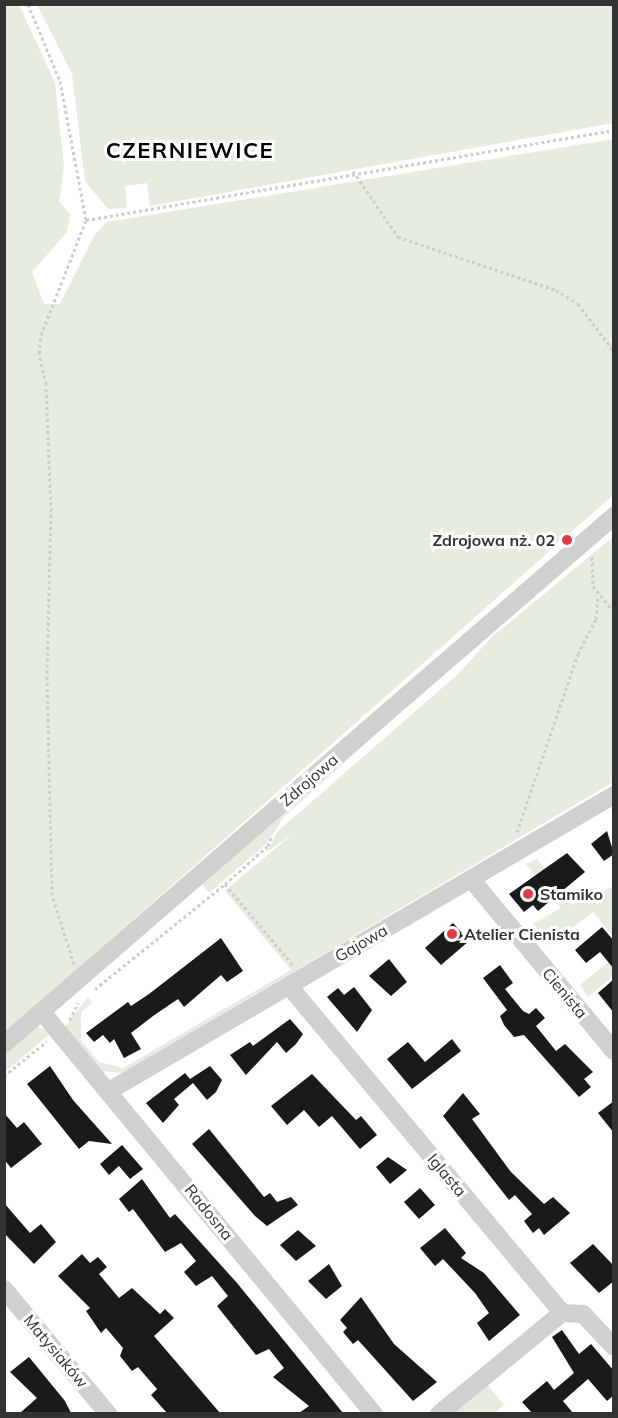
<!DOCTYPE html>
<html>
<head>
<meta charset="utf-8">
<style>
	body { margin:0 }
	#map { position:relative; width:618px; height:1418px; overflow:hidden; background:#fff; font-family:Mulish,sans-serif }
	div>[style] { position:absolute }
	.green>* { inset:0; background:#e6ecdf }
	.building>* { inset:0; background:#1a1a1a }
	.path>* { height:3px; margin-top:-1.5px; transform-origin:0; background:repeating-linear-gradient(90deg,#cdcdcd 0 3px,transparent 0 6px) }
	.street>* { height:18px; margin:-9px; padding:0 9px; transform-origin:9px; border-radius:9px; background:#d0d0d0 }
	.dots>* { width:16px; height:16px; translate:-50% -50%; box-sizing:border-box; border:3px solid #fff; border-radius:50% }
	span { translate:-50% -50%; white-space:nowrap; text-align:center; line-height:1.15; -webkit-text-stroke:6px #fff; paint-order:stroke }
	.poi-label { font-size:16px; color:#333; font-weight:700 }
	.right { translate:-100% -50%; text-align:right }
	.left { translate:0 -50%; text-align:left }
	.street-label { font-size:16px; color:#333 }
	.district-label { font-size:22px; color:#000; font-weight:700; letter-spacing:1.5px }
	.frame { position:absolute; inset:0; border:6px solid #333; pointer-events:none }
</style>
</head>
<body>
<div id="map">
	<div class="green">
		<i style="clip-path:polygon(5px 5px,19px 5px,55px 83px,64px 167px,59px 202px,70px 214px,67px 232px,32px 272px,44px 304px,60px 304px,95px 234px,107px 222px,613px 139px,613px 495px,5px 1033px)"></i>
		<i style="clip-path:polygon(37px 5px,613px 5px,613px 123px,150px 206px,147px 183px,125px 186px,127px 208px,108px 209px,85px 181px,72px 74px)"></i>
		<i style="clip-path:polygon(613px 537px,613px 782px,123px 1073px,102px 1071px,65px 1027px,88px 997px,92px 1003px,81px 1012px,81px 1040px,99px 1062px,123px 1068px,291px 970px,225px 891px,295px 832px,267px 852px,278px 831px,457px 675px,493px 636px)"></i>
		<i style="clip-path:polygon(485px 636px,284px 817px,265px 845px,209px 893px,202px 884px)"></i>
		<i style="clip-path:polygon(537px 859px,571px 905px,613px 887px,613px 936px,593px 912px,549px 945px,533px 924px,561px 908px,526px 864px)"></i>
		<i style="clip-path:polygon(613px 958px,613px 976px,588px 997px,580px 985px)"></i>
		<i style="clip-path:polygon(36px 1026px,51px 1033px,5px 1072px,5px 1054px)"></i>
		<i style="clip-path:polygon(487px 1384px,504px 1405px,494px 1413px,453px 1414px)"></i>
	</div>
	<div class="building">
		<i style="clip-path:polygon(607px 831px,614px 854px,604px 861px,591px 844px)"></i>
		<i style="clip-path:polygon(567px 853px,585px 872px,538px 911px,533px 905px,524px 912px,509px 894px)"></i>
		<i style="clip-path:polygon(453px 923px,469px 941px,441px 965px,425px 948px)"></i>
		<i style="clip-path:polygon(602px 927px,614px 941px,614px 969px,600px 952px,586px 963px,575px 950px)"></i>
		<i style="clip-path:polygon(221px 938px,243px 971px,227px 982px,221px 975px,184px 1007px,178px 999px,153px 1016px,131px 1033px,141px 1049px,124px 1058px,114px 1039px,110px 1043px,103px 1035px,94px 1042px,86px 1033px,128px 1002px,131px 1006px,149px 994px)"></i>
		<i style="clip-path:polygon(389px 959px,407px 982px,391px 996px,369px 976px)"></i>
		<i style="clip-path:polygon(500px 965px,513px 983px,505px 989px,523px 1011px,529px 1014px,536px 1008px,545px 1018px,536px 1026px,556px 1051px,565px 1044px,593px 1072px,584px 1079px,591px 1087px,579px 1097px,524px 1035px,514px 1037px,504px 1025px,500px 1016px,507px 1010px,483px 978px)"></i>
		<i style="clip-path:polygon(614px 979px,614px 1013px,598px 993px)"></i>
		<i style="clip-path:polygon(354px 987px,372px 1010px,357px 1032px,327px 997px,338px 988px,344px 995px)"></i>
		<i style="clip-path:polygon(290px 1019px,303px 1034px,296px 1044px,286px 1053px,277px 1042px,246px 1075px,230px 1055px,250px 1042px,253px 1046px)"></i>
		<i style="clip-path:polygon(452px 1039px,461px 1051px,412px 1089px,387px 1059px,408px 1042px,425px 1062px)"></i>
		<i style="clip-path:polygon(50px 1066px,73px 1100px,112px 1144px,89px 1141px,79px 1149px,27px 1084px)"></i>
		<i style="clip-path:polygon(210px 1066px,222px 1080px,216px 1092px,207px 1100px,193px 1083px,174px 1099px,179px 1105px,163px 1123px,146px 1103px,185px 1073px,190px 1079px)"></i>
		<i style="clip-path:polygon(312px 1074px,356px 1120px,361px 1116px,377px 1135px,360px 1149px,332px 1116px,319px 1127px,304px 1110px,287px 1125px,271px 1106px)"></i>
		<i style="clip-path:polygon(463px 1093px,480px 1114px,472px 1119px,511px 1172px,544px 1204px,553px 1197px,570px 1213px,544px 1235px,539px 1228px,533px 1233px,524px 1221px,532px 1214px,515px 1195px,509px 1200px,443px 1116px)"></i>
		<i style="clip-path:polygon(614px 1101px,614px 1133px,598px 1113px)"></i>
		<i style="clip-path:polygon(4px 1113px,17px 1128px,24px 1122px,42px 1144px,11px 1168px,4px 1159px)"></i>
		<i style="clip-path:polygon(209px 1129px,264px 1197px,270px 1193px,277px 1202px,291px 1197px,298px 1205px,267px 1226px,255px 1216px,192px 1144px)"></i>
		<i style="clip-path:polygon(122px 1145px,143px 1169px,130px 1179px,119px 1166px,109px 1175px,100px 1164px)"></i>
		<i style="clip-path:polygon(388px 1157px,407px 1170px,390px 1184px,376px 1167px)"></i>
		<i style="clip-path:polygon(142px 1179px,170px 1218px,175px 1214px,237px 1283px,343px 1413px,299px 1413px,309px 1406px,273px 1377px,284px 1368px,269px 1349px,256px 1355px,217px 1306px,228px 1296px,212px 1276px,196px 1286px,184px 1272px,196px 1261px,181px 1243px,165px 1252px,133px 1209px,129px 1212px,119px 1199px)"></i>
		<i style="clip-path:polygon(420px 1188px,435px 1205px,419px 1219px,404px 1202px)"></i>
		<i style="clip-path:polygon(4px 1203px,30px 1233px,41px 1224px,56px 1242px,34px 1264px,4px 1233px)"></i>
		<i style="clip-path:polygon(445px 1228px,466px 1253px,461px 1258px,484px 1273px,520px 1315px,489px 1341px,477px 1323px,489px 1313px,475px 1293px,443px 1259px,435px 1266px,420px 1248px)"></i>
		<i style="clip-path:polygon(298px 1230px,316px 1246px,296px 1261px,280px 1245px)"></i>
		<i style="clip-path:polygon(593px 1244px,614px 1266px,614px 1281px,599px 1293px,570px 1263px)"></i>
		<i style="clip-path:polygon(82px 1254px,90px 1263px,98px 1257px,107px 1267px,99px 1274px,119px 1298px,132px 1288px,160px 1314px,165px 1309px,174px 1318px,154px 1336px,220px 1413px,167px 1413px,151px 1395px,157px 1389px,138px 1367px,132px 1371px,120px 1356px,123px 1348px,106px 1328px,101px 1333px,86px 1311px,90px 1308px,58px 1276px)"></i>
		<i style="clip-path:polygon(329px 1264px,342px 1286px,326px 1299px,308px 1281px)"></i>
		<i style="clip-path:polygon(361px 1297px,394px 1344px,437px 1382px,413px 1401px,358px 1340px,353px 1344px,343px 1332px,347px 1328px,340px 1320px)"></i>
		<i style="clip-path:polygon(562px 1330px,579px 1354px,591px 1344px,614px 1371px,614px 1395px,607px 1401px,588px 1379px,563px 1401px,573px 1413px,532px 1413px,522px 1402px,547px 1381px,554px 1390px,574px 1373px,552px 1337px)"></i>
		<i style="clip-path:polygon(29px 1357px,65px 1401px,71px 1413px,20px 1413px,37px 1398px,10px 1372px)"></i>
	</div>
	<div class="path">
		<i style="left:28px;top:4px;width:83px;rotate:67.4deg"></i>
		<i style="left:60px;top:81px;width:141px;rotate:79.4deg"></i>
		<i style="left:86px;top:220px;width:536px;rotate:-9.67deg"></i>
		<i style="left:353px;top:171px;width:80px;rotate:55.7deg"></i>
		<i style="left:398px;top:237px;width:167px;rotate:18.5deg"></i>
		<i style="left:556px;top:290px;width:26px;rotate:32deg"></i>
		<i style="left:578px;top:304px;width:59px;rotate:52.5deg"></i>
		<i style="left:592px;top:557px;width:29px;rotate:88deg"></i>
		<i style="left:593px;top:586px;width:33px;rotate:51deg"></i>
		<i style="left:517px;top:832px;width:188px;rotate:-71.1deg"></i>
		<i style="left:578px;top:654px;width:39px;rotate:-63deg"></i>
		<i style="left:596px;top:619px;width:23px;rotate:-85deg"></i>
		<i style="left:225px;top:884px;width:106px;rotate:50deg"></i>
		<i style="left:74px;top:964px;width:72px;rotate:-107.7deg"></i>
		<i style="left:52px;top:895px;width:222px;rotate:-91.3deg"></i>
		<i style="left:47px;top:673px;width:162px;rotate:-88.6deg"></i>
		<i style="left:51px;top:511px;width:127px;rotate:-92.3deg"></i>
		<i style="left:46px;top:384px;width:32px;rotate:-103deg"></i>
		<i style="left:39px;top:353px;width:18px;rotate:-84deg"></i>
		<i style="left:41px;top:335px;width:123px;rotate:-68.6deg"></i>
		<i style="left:95px;top:989px;width:167px;rotate:-38.9deg"></i>
		<i style="left:225px;top:884px;width:57px;rotate:-41.5deg"></i>
		<i style="left:268px;top:846px;width:12px;rotate:-70deg"></i>
		<i style="left:70px;top:1020px;width:19px;rotate:-65deg"></i>
		<i style="left:4px;top:1076px;width:55px;rotate:-39.1deg"></i>
	</div>
	<div class="street">
		<i style="left:471px;top:879px;width:224px;rotate:50.3deg"></i>
		<i style="left:289px;top:986px;width:426px;rotate:50.1deg"></i>
		<i style="left:562px;top:1313px;width:21px;rotate:3deg"></i>
		<i style="left:583px;top:1314px;width:45px;rotate:46.8deg"></i>
		<i style="left:42px;top:1012px;width:521px;rotate:50.45deg"></i>
		<i style="left:4px;top:1044px;width:807px;rotate:-40.88deg"></i>
		<i style="left:109px;top:1091px;width:585px;rotate:-30.38deg"></i>
		<i style="left:4px;top:1289px;width:163px;rotate:50.2deg"></i>
		<i style="left:439px;top:1414px;width:159px;rotate:-39.4deg"></i>
	</div>
	<div class="dots">
		<i style="left:567px;top:540px;background:#e63946"></i>
		<i style="left:528px;top:894px;background:#e63946"></i>
		<i style="left:452px;top:934px;background:#e63946"></i>
	</div>
	<div class="poi-label">
		<span class="right" style="left:555px;top:540px">Zdrojowa nż. 02</span>
		<span class="left" style="left:540px;top:894px">Stamiko</span>
		<span class="left" style="left:464px;top:934px">Atelier Cienista</span>
	</div>
	<div class="street-label">
		<span style="left:309px;top:780px;rotate:-41deg">Zdrojowa</span>
		<span style="left:361px;top:943px;rotate:-30deg">Gajowa</span>
		<span style="left:565px;top:993px;rotate:50deg">Cienista</span>
		<span style="left:447px;top:1175px;rotate:50deg">Iglasta</span>
		<span style="left:209px;top:1212px;rotate:51deg">Radosna</span>
		<span style="left:56px;top:1351px;rotate:50deg">Matysiaków</span>
	</div>
	<div class="district-label">
		<span style="left:190px;top:151px">CZERNIEWICE</span>
	</div>
	<div class="frame"></div>
</div>
</body>
</html>
